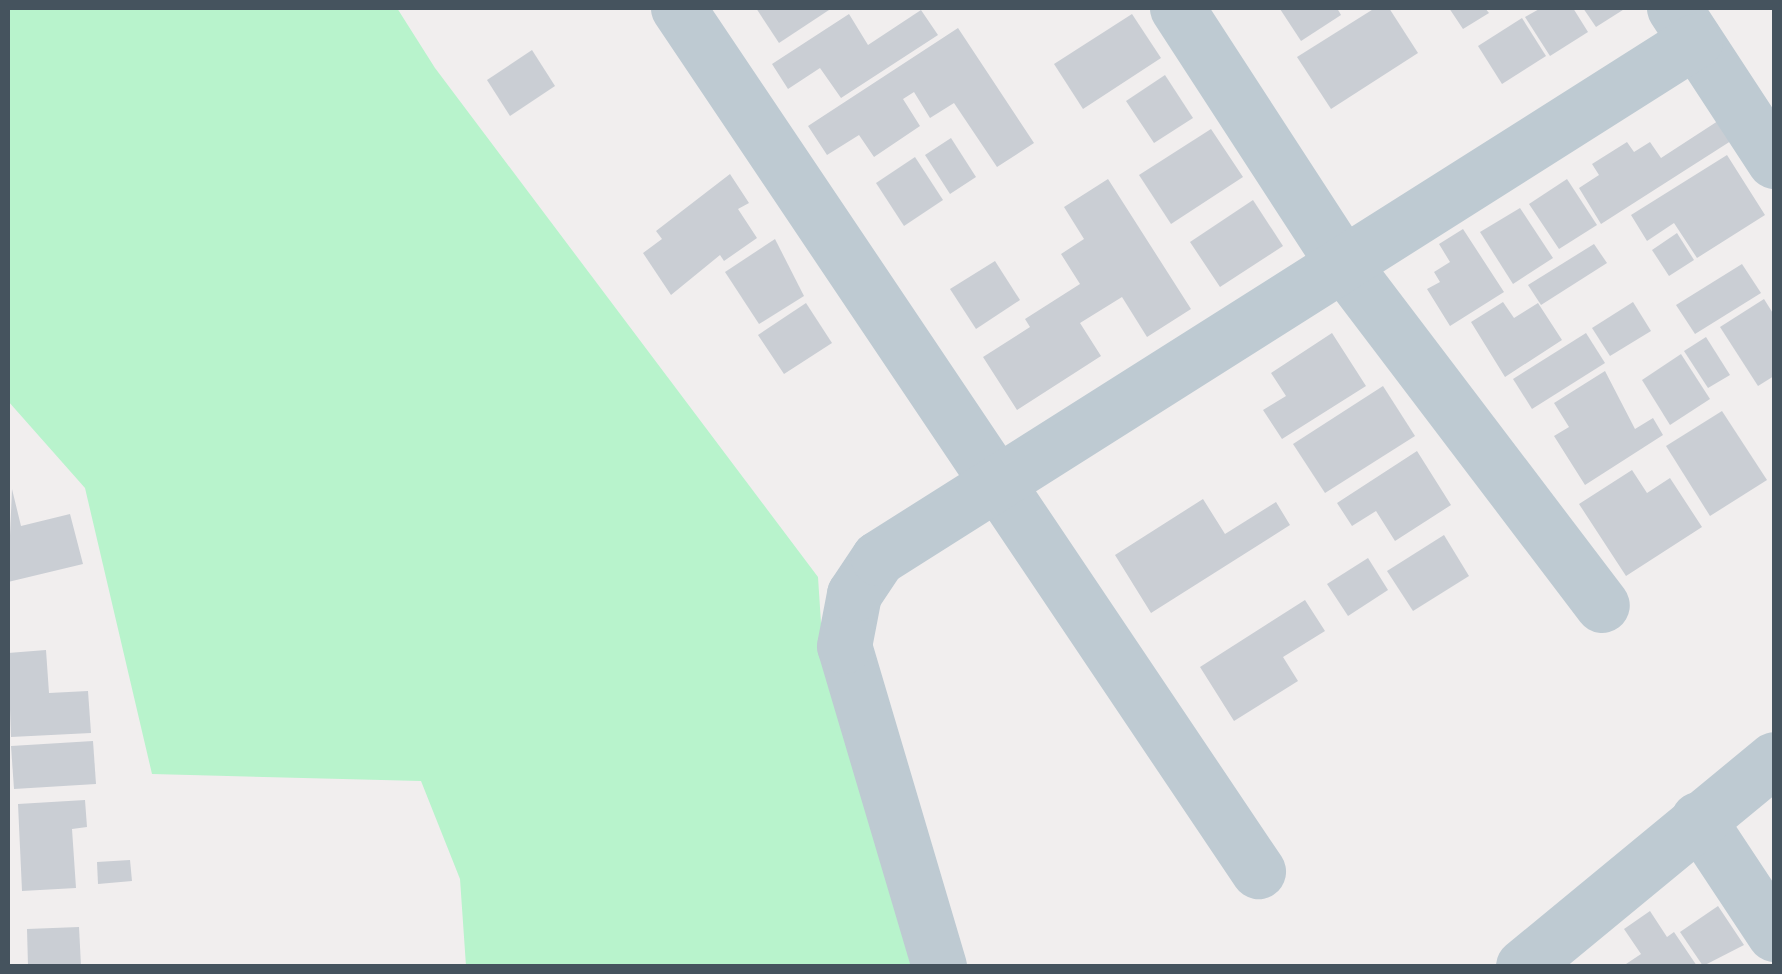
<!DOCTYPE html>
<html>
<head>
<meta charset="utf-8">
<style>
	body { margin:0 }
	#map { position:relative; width:1782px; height:974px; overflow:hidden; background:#f1eeee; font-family:"Varela Round",sans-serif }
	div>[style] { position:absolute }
	.green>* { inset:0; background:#b8f3cc }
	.building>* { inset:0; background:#caced4 }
	.minor>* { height:55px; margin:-27.5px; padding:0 27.5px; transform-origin:27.5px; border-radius:27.5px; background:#becad2 }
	span { translate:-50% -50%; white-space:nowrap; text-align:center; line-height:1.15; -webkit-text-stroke:8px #fff; paint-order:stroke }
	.frame { position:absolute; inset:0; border:10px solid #45535e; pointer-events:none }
</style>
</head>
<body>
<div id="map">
	<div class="green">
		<i style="clip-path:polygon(8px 8px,397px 8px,435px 68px,818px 577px,821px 623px,911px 966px,466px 966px,460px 879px,421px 781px,152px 774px,85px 488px,8px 401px)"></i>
	</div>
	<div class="building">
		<i style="clip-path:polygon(756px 8px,832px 8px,779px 43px)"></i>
		<i style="clip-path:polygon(1337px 8px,1341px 15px,1301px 41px,1280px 9px)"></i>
		<i style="clip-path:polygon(1375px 8px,1389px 8px,1418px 53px,1331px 109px,1297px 57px)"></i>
		<i style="clip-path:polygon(1449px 8px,1485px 8px,1489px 13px,1463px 29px)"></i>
		<i style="clip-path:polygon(1541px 8px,1573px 8px,1588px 32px,1550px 56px,1525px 17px)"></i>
		<i style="clip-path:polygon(1583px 8px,1626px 8px,1596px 27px)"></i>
		<i style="clip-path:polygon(921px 10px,938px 35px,841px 98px,820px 68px,788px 89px,772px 64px,849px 14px,868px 45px)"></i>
		<i style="clip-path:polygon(1132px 14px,1161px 58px,1083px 109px,1054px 64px)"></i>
		<i style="clip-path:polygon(1522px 18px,1546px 56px,1502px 84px,1478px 46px)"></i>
		<i style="clip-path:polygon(958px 28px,1034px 143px,997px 167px,954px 103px,930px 118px,914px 92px,903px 99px,920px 126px,874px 157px,859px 135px,827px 155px,808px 126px)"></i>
		<i style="clip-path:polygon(532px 50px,555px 86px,510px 116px,487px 80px)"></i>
		<i style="clip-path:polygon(1165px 75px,1193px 118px,1154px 143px,1126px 101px)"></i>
		<i style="clip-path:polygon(1721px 119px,1734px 139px,1601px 224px,1579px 188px,1599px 175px,1592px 164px,1627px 142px,1634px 152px,1650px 142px,1661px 158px)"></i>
		<i style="clip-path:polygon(1211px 129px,1243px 177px,1171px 224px,1139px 175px)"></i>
		<i style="clip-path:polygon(951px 138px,976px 177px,950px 194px,925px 155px)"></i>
		<i style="clip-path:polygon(1727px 155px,1765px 215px,1697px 258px,1674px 223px,1647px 241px,1631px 215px)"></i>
		<i style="clip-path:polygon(915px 157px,943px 200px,904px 226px,876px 183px)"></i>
		<i style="clip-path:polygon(730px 174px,749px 203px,738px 209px,757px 238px,724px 261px,720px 255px,671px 295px,643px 253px,662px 239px,656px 231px)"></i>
		<i style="clip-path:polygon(1108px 179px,1191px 309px,1147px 337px,1122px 297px,1080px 323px,1101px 356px,1017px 410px,983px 357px,1030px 327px,1025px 319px,1080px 284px,1061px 254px,1084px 239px,1064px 207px)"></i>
		<i style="clip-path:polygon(1567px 179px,1597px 225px,1559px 249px,1529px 204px)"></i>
		<i style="clip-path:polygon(1253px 200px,1283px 246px,1220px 287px,1190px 242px)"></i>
		<i style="clip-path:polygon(1520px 208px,1553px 258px,1513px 284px,1480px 232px)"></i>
		<i style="clip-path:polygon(1463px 229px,1504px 292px,1450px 326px,1427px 289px,1440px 282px,1434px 272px,1450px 262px,1439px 244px)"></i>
		<i style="clip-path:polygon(1677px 233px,1694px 260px,1669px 276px,1652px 250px)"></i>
		<i style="clip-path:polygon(775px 239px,804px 296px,759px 324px,725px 272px)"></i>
		<i style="clip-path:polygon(1594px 244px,1607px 263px,1541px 305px,1528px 285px)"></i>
		<i style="clip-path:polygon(995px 261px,1020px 300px,976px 329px,950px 289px)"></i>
		<i style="clip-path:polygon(1742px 264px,1761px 293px,1695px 334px,1676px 305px)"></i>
		<i style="clip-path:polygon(1764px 299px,1774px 315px,1774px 376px,1758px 386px,1720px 327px)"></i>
		<i style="clip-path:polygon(1503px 302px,1514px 318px,1538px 303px,1562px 340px,1505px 377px,1471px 322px)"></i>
		<i style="clip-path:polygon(1633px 302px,1651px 331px,1610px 356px,1592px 328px)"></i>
		<i style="clip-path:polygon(806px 303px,832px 343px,784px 374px,758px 335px)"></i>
		<i style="clip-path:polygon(1332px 333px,1366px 386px,1282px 439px,1263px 410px,1286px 396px,1271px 373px)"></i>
		<i style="clip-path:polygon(1586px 333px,1605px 363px,1532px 409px,1513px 379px)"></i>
		<i style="clip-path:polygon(1706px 337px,1730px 375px,1708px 388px,1684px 351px)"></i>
		<i style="clip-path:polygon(1681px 354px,1710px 399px,1670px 425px,1642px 380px)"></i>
		<i style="clip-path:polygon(1605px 371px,1635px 429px,1653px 418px,1663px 435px,1585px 485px,1554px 436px,1569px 427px,1554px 403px)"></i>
		<i style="clip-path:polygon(1383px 386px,1415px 436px,1325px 493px,1293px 444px)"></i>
		<i style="clip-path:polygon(1722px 411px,1767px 480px,1710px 516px,1666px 446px)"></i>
		<i style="clip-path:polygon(1417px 451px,1451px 505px,1395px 541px,1376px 511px,1352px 526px,1337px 503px)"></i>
		<i style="clip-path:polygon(1632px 470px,1647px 493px,1670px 478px,1702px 527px,1626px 576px,1579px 504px)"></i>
		<i style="clip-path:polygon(12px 489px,21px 526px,70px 514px,83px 564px,8px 582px)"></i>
		<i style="clip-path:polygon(1203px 499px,1225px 534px,1276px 502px,1290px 525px,1151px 613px,1115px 555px)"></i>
		<i style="clip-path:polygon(1444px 535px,1469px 576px,1413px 611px,1387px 571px)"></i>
		<i style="clip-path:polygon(1368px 558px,1388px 590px,1348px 616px,1327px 584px)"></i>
		<i style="clip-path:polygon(1305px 600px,1325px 631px,1283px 657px,1298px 681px,1234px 721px,1200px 667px)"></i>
		<i style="clip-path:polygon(46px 650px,49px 693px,88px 691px,91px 733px,11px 737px,8px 653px)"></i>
		<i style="clip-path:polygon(93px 741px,96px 784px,14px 789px,11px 746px)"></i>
		<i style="clip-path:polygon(85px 800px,87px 827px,72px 829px,76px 888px,22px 891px,18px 804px)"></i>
		<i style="clip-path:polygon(130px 860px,132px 881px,98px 884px,97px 862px)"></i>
		<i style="clip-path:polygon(1718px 906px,1744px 945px,1703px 966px,1680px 932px)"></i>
		<i style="clip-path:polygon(1650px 911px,1667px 937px,1674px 932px,1697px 966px,1623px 966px,1641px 954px,1624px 929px)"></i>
		<i style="clip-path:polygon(79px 927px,81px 966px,28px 966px,27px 929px)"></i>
	</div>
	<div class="minor">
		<i style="left:678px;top:8px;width:1040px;rotate:56.1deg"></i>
		<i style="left:1177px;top:8px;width:305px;rotate:57deg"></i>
		<i style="left:1343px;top:264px;width:428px;rotate:52.8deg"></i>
		<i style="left:1674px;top:8px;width:183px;rotate:56.8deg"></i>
		<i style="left:1698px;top:819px;width:138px;rotate:56.5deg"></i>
		<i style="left:939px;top:966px;width:334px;rotate:-106.5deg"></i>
		<i style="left:844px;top:646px;width:53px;rotate:-79.1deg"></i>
		<i style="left:854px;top:594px;width:43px;rotate:-56.3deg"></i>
		<i style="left:878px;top:558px;width:967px;rotate:-32.33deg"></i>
		<i style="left:1523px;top:966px;width:325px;rotate:-39.5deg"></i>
	</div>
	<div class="frame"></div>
</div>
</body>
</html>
